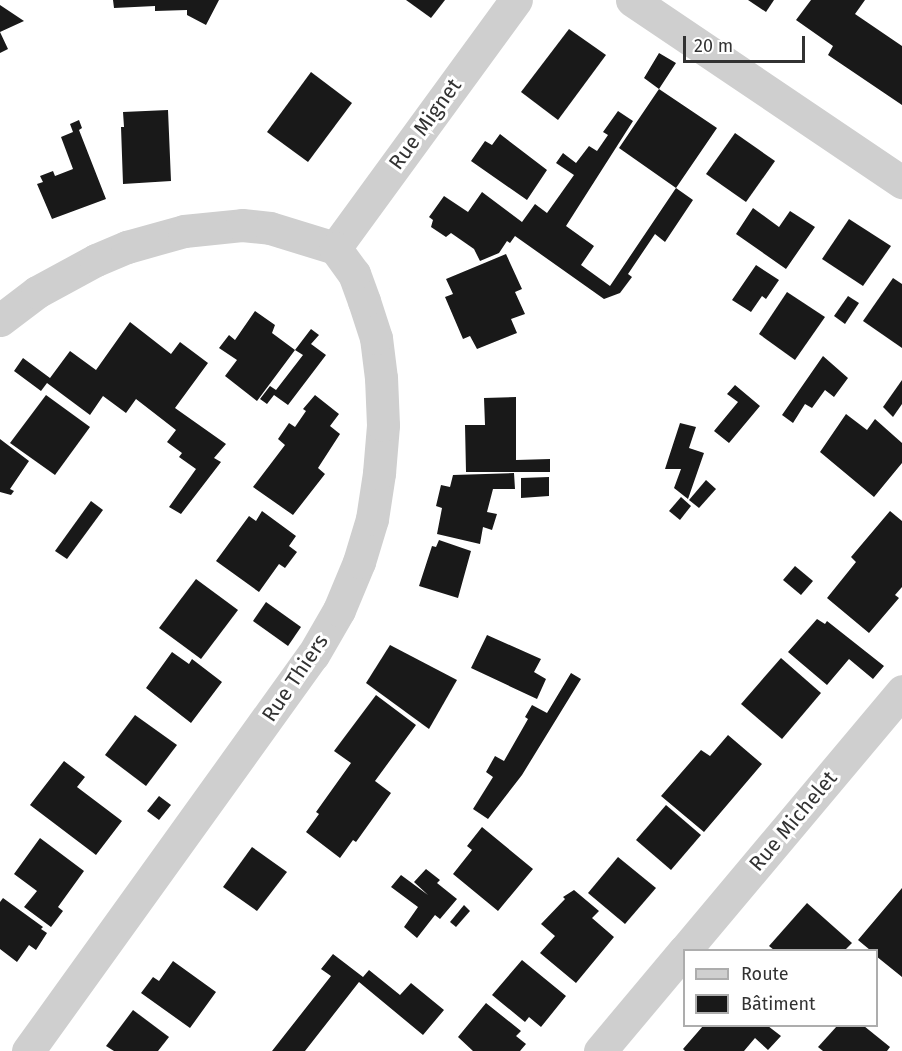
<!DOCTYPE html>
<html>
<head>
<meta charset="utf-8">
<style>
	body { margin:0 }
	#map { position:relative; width:902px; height:1051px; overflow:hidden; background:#fff; font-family:"Fira Sans",sans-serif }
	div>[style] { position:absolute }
	.building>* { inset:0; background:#191919 }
	.minor>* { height:33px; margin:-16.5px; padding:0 16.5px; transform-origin:16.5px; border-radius:16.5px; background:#cfcfcf }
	span { translate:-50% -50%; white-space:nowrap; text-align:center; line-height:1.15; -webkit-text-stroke:6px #fff; paint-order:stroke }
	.street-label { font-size:21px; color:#323232 }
	.legend { position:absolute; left:683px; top:949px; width:195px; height:78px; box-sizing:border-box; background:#fff; border:2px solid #adadad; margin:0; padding:8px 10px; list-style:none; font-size:18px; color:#323232 }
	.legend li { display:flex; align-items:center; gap:12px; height:30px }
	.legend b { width:30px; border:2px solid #adadad }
	.scale { position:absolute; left:683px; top:36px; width:122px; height:27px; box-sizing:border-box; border:3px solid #323232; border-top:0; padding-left:8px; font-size:18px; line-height:21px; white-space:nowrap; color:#323232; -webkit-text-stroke:4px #fff; paint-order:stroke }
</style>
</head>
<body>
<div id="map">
	<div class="building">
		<i style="clip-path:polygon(113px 0,219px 0,206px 25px,187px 15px,187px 10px,155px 11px,155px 6px,114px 8px)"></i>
		<i style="clip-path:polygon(406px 0,445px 0,431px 18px)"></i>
		<i style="clip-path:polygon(748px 0,774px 0,766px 12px)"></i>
		<i style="clip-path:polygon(811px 0,865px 0,855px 14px,902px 46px,902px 105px,828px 55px,833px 46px,796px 20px)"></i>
		<i style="clip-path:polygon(0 5px,24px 21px,0 32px,8px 49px,0 53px)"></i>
		<i style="clip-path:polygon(569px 29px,606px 55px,558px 120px,521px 92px)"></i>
		<i style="clip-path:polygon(659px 53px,676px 63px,659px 89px,717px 128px,676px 188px,619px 148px,659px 89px,644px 78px)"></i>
		<i style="clip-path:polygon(311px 72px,352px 103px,308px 162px,267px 132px)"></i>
		<i style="clip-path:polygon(168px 110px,171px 181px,123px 184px,121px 127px,124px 127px,123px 112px)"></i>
		<i style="clip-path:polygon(618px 111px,633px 121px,566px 226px,594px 246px,581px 265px,610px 286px,676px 188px,693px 200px,665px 242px,655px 234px,628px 274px,632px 277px,620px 293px,604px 299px,515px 236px,510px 243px,507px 241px,499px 253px,480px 261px,474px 249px,451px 233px,446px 237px,431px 227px,433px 220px,429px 217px,444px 196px,468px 212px,482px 192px,522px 222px,535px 204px,547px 213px,574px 175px,556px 163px,563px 153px,576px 163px,589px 146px,597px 151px,608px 135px,603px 132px)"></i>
		<i style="clip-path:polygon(79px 120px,82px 128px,79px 130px,106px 199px,52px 219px,37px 184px,43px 182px,40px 176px,53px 171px,55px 176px,73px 169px,61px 137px,73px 132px,70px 124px)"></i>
		<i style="clip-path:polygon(735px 133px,775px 161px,746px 202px,706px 174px)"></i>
		<i style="clip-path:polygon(500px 134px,547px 170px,527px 200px,471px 161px,485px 141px,492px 145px)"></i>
		<i style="clip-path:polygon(753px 208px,779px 227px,790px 211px,815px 227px,786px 269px,736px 234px)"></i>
		<i style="clip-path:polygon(849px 219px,891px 246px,863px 286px,822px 259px)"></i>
		<i style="clip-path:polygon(506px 254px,522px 289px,515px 292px,525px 314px,511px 319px,517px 333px,477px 349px,470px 336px,463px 339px,445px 297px,453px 294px,446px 279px)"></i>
		<i style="clip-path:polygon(756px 265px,779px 280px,766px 299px,762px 296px,751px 312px,732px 300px)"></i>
		<i style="clip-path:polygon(893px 278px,902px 284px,902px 348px,863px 321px)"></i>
		<i style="clip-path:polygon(787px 292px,825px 317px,795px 360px,759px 334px)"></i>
		<i style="clip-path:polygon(848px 296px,859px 303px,845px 324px,834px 316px)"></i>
		<i style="clip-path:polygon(255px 311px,275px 325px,272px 333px,295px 350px,311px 329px,319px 335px,311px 344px,326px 355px,288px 405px,274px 395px,267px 404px,260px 399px,270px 386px,276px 390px,303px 355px,295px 350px,257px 401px,225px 376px,237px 360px,219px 348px,229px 335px,235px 340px)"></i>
		<i style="clip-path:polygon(130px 322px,171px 354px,180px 342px,208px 363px,175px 408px,226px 444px,214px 458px,221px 462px,181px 514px,169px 507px,196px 469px,179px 457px,182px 453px,167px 442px,176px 430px,136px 399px,126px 413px,103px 396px,90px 415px,47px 383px,41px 391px,14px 371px,23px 358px,50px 378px,70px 351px,96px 370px)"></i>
		<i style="clip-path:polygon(823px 356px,848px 378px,834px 397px,825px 390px,812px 408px,805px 404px,793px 423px,782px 415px)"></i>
		<i style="clip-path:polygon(902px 380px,902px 404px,893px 417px,883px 407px)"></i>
		<i style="clip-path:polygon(735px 385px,760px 406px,729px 443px,714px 431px,738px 402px,727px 394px)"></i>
		<i style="clip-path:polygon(46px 395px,90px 427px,55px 475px,10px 443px)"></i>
		<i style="clip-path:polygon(315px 395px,339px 414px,330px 426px,340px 434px,318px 468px,325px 474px,293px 515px,253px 487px,285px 445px,278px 439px,289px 423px,295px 427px,306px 411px,303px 409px)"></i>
		<i style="clip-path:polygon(516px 397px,516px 460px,550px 459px,550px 472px,466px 472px,465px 425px,485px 425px,484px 398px)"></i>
		<i style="clip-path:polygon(846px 414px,867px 430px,875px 419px,902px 443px,902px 463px,874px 497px,820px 452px)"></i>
		<i style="clip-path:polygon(680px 423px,696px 427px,689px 448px,704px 453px,688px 499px,674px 488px,681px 469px,665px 469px)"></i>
		<i style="clip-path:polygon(0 439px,29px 461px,10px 489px,14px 491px,11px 495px,0 492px)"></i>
		<i style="clip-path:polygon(514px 473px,515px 489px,493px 489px,487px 512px,497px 514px,492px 530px,483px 527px,480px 544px,437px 534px,442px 508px,436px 506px,441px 485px,450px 487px,453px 475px)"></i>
		<i style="clip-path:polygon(549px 477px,549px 496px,521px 498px,521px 478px)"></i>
		<i style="clip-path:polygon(706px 480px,716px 489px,699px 508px,689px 500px)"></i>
		<i style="clip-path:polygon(681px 497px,691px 506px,680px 520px,669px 511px)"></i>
		<i style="clip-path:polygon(91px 501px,103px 510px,67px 559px,55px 551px)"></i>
		<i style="clip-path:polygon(262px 511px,296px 536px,289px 546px,297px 552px,285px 568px,279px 564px,259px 592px,216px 561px,249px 516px,256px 521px)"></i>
		<i style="clip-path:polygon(890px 511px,902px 521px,902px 587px,895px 595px,899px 598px,869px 633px,827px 598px,856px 562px,851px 557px)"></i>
		<i style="clip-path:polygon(439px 540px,471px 551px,458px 598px,419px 586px,432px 546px,436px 547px)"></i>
		<i style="clip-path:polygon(795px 566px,813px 581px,801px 595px,783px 580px)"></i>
		<i style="clip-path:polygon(196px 579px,238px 610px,201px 659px,159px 628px)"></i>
		<i style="clip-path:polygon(266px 602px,301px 627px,288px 646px,253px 621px)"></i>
		<i style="clip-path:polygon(817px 619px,825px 624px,827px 621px,884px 666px,873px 679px,849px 659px,827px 685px,788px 652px)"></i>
		<i style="clip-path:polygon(487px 635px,541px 659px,534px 672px,546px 679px,537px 699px,471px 668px)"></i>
		<i style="clip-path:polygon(390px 645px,457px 680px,429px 729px,366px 683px)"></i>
		<i style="clip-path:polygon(172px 652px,189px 664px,192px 659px,222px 682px,191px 723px,146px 688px)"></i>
		<i style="clip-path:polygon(781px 658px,821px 693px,782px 739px,741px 704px)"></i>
		<i style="clip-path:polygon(571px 673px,581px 679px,522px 775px,488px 819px,473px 809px,493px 777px,486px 772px,495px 756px,504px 761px,528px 719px,525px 717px,532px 705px,547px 713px)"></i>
		<i style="clip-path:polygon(376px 695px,416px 725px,375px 781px,391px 793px,356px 842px,353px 840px,340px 858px,306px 832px,319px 814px,316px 812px,351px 763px,334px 751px)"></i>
		<i style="clip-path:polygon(135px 715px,177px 745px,146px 786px,105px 755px)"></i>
		<i style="clip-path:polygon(728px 735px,762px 764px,704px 832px,661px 796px,701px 750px,710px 756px)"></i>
		<i style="clip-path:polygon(64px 761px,85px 777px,77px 787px,122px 821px,96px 855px,30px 805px)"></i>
		<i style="clip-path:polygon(159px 796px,171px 805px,159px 820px,147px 811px)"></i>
		<i style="clip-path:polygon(666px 805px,701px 835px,671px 870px,636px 840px)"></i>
		<i style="clip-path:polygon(482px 827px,533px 869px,498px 911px,453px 874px,472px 850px,467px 846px)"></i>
		<i style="clip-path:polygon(40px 838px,84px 871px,58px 907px,63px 911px,51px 927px,24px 907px,37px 891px,14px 874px)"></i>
		<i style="clip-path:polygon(252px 847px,287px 872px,257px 911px,223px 887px)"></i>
		<i style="clip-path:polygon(618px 857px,656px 888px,625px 924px,588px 893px)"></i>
		<i style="clip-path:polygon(426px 869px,440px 880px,437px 883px,457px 899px,440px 919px,435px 915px,417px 938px,404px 927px,418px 907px,391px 887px,401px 875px,428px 895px,414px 882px)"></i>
		<i style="clip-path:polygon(902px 888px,902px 977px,876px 956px,876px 950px,870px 950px,858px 940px)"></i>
		<i style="clip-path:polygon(574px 890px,599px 911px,592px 918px,614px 937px,576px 983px,540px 953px,555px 936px,541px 924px,565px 899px,563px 897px)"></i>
		<i style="clip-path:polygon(3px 898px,43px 927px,41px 929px,47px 933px,36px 950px,29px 945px,17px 962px,0 949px,0 902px)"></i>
		<i style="clip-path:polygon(807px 903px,852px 943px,845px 950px,774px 950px,769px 946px)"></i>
		<i style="clip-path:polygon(464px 905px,470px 911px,456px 927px,450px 922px)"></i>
		<i style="clip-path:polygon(333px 954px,363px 977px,369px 970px,400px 995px,411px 983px,444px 1010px,423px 1035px,359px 982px,305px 1051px,272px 1051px,331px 976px,321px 969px)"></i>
		<i style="clip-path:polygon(522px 960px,566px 996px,541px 1027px,529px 1017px,525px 1022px,492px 995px)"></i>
		<i style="clip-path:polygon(173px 961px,216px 992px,190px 1028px,141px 993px,153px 977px,159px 981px)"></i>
		<i style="clip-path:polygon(486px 1003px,521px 1031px,516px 1036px,526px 1044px,520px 1051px,473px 1051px,458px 1037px)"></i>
		<i style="clip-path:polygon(133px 1010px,169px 1037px,158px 1051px,114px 1051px,106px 1046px)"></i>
		<i style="clip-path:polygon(703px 1026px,768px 1026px,781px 1036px,768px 1050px,755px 1038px,744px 1051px,685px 1051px,683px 1049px)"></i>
		<i style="clip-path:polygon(837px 1026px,864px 1026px,890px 1047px,887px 1051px,823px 1051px,818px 1047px)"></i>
	</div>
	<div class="minor">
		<i style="left:632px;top:0;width:326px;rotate:34deg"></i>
		<i style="left:335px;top:248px;width:307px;rotate:-53.9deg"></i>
		<i style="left:0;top:320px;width:46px;rotate:-37.1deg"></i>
		<i style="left:37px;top:292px;width:67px;rotate:-28.5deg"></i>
		<i style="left:96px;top:260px;width:34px;rotate:-23deg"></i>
		<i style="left:127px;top:247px;width:59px;rotate:-15.7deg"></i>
		<i style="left:184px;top:231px;width:58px;rotate:-5.9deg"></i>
		<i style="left:242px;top:225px;width:28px;rotate:6deg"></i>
		<i style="left:270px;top:228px;width:68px;rotate:17.1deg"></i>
		<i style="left:685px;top:950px;width:338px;rotate:-50deg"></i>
		<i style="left:28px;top:1051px;width:488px;rotate:-54.3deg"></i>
		<i style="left:313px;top:655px;width:52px;rotate:-60deg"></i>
		<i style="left:339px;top:610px;width:52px;rotate:-67.4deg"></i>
		<i style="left:359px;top:562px;width:45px;rotate:-73.2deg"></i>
		<i style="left:372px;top:519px;width:47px;rotate:-81.3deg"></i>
		<i style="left:379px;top:473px;width:48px;rotate:-85.2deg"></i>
		<i style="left:383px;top:425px;width:47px;rotate:-92.4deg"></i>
		<i style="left:381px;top:378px;width:40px;rotate:-97.1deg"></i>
		<i style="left:376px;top:338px;width:39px;rotate:-108deg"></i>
		<i style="left:364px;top:301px;width:29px;rotate:-110deg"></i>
		<i style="left:354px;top:274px;width:32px;rotate:-126deg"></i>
		<i style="left:600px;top:1051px;width:131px;rotate:-50deg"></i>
	</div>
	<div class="street-label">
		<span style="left:425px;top:124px;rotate:-54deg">Rue Mignet</span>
		<span style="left:295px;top:678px;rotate:-56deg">Rue Thiers</span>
		<span style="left:793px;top:821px;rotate:-50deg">Rue Michelet</span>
	</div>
	<ul class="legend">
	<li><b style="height:8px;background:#cfcfcf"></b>Route</li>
	<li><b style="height:16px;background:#191919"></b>Bâtiment</li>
	</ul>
	<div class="scale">20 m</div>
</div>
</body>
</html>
